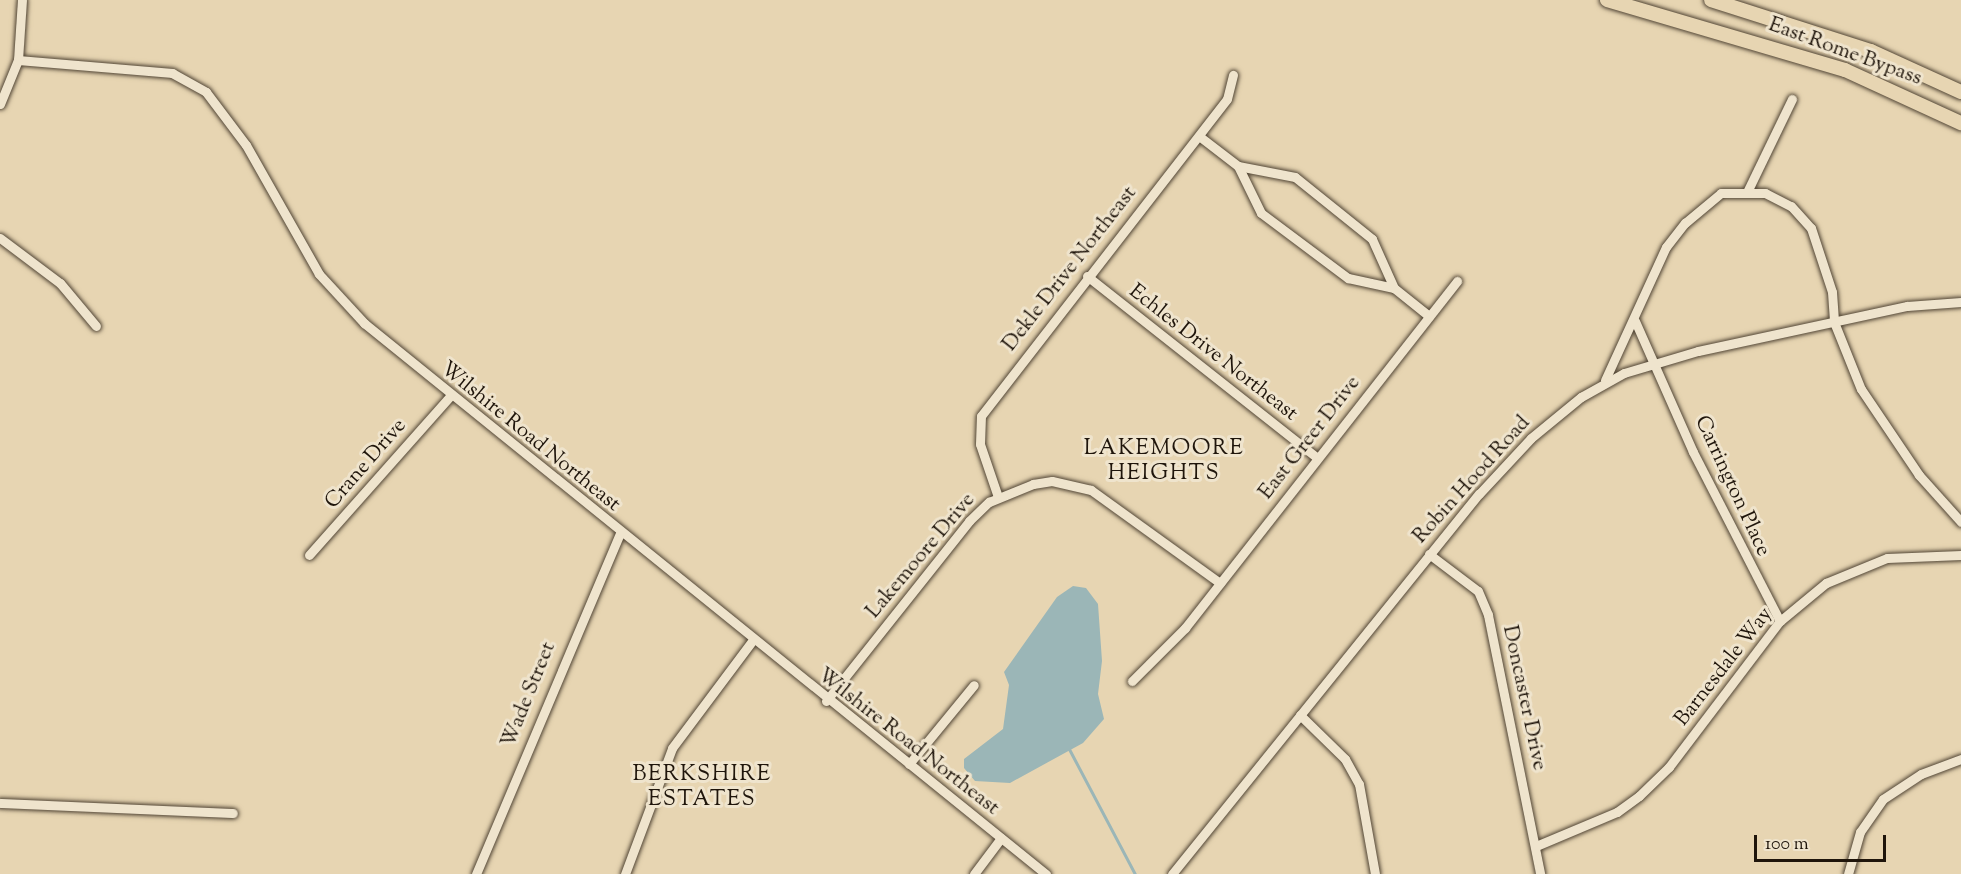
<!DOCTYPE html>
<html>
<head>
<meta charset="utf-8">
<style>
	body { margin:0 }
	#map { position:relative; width:1961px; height:874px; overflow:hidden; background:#e7d5b2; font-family:"Sorts Mill Goudy",serif }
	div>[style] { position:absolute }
	.water>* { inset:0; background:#9bb6b7 }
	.stream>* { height:3px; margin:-1.5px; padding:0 1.5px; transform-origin:1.5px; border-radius:1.5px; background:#9bb6b7 }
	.roads { filter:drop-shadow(0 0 2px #514535) drop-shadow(0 0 2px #514535) }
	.minor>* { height:9px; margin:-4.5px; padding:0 4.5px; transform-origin:4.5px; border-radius:4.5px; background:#efe4cd }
	.highway>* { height:14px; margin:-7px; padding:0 7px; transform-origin:7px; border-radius:7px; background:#e7d5b2 }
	span { translate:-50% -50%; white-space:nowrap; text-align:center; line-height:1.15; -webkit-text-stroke:6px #efe4cd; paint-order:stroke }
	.street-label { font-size:21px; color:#1f150b }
	.neighbourhood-label { font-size:22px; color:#1f150b; letter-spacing:1.5px }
	.scale { position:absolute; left:1754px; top:835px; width:132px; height:27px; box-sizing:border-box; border:3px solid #1f150b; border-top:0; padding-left:8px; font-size:18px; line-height:21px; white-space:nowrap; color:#1f150b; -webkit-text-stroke:4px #efe4cd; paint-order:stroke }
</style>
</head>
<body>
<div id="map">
	<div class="water">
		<i style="clip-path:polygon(1073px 586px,1086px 588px,1098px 604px,1102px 661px,1098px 694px,1104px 719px,1083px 743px,1010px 783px,975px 781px,964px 768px,964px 759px,1003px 729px,1009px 685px,1004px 672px,1057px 597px)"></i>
	</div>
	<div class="stream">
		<i style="left:1069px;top:749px;width:141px;rotate:62.2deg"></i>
	</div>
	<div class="roads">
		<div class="minor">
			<i style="left:18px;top:60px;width:155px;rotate:4.8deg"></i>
			<i style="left:172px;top:73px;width:39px;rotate:29deg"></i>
			<i style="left:206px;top:92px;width:66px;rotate:53deg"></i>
			<i style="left:246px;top:145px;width:148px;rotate:60.5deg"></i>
			<i style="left:319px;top:274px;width:67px;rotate:47.4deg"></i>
			<i style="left:364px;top:323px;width:877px;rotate:38.94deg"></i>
			<i style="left:0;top:104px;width:48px;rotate:-67.8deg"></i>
			<i style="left:18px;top:60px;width:60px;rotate:-86.2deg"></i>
			<i style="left:1199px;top:136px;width:49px;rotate:37.6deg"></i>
			<i style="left:1238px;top:166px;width:58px;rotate:10.9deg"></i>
			<i style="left:1295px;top:177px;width:99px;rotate:38.8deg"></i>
			<i style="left:1372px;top:239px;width:54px;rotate:65.8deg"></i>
			<i style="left:1238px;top:166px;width:52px;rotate:63.9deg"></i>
			<i style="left:1261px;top:213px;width:109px;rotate:36.8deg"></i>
			<i style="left:1348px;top:278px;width:47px;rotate:12.3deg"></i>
			<i style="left:1394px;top:288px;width:45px;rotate:38.7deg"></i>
			<i style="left:1748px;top:190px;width:101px;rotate:-64.2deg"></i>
			<i style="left:0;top:238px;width:75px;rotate:36.9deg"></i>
			<i style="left:60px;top:283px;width:56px;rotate:50.1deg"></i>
			<i style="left:1087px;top:276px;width:292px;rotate:38.3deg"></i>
			<i style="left:1635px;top:321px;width:143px;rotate:66.1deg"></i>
			<i style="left:1693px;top:452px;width:190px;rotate:62.8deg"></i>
			<i style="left:1605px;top:380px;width:146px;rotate:-65.4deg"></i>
			<i style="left:1666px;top:247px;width:31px;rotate:-52deg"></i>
			<i style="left:1685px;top:223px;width:47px;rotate:-39.8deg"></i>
			<i style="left:1721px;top:193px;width:44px"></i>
			<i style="left:1765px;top:193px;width:29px;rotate:27deg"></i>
			<i style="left:1791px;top:206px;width:30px;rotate:48deg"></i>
			<i style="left:1811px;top:228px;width:67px;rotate:71.8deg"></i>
			<i style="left:1832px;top:292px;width:30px;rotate:86deg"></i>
			<i style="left:1834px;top:322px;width:72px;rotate:68.1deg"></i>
			<i style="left:1861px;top:389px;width:104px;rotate:56deg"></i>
			<i style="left:1919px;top:475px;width:63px;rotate:48.2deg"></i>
			<i style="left:998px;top:497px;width:56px;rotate:-108.8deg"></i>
			<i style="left:980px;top:444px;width:28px;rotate:-88deg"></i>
			<i style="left:981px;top:416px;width:401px;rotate:-52.2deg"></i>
			<i style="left:1227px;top:99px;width:25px;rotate:-76deg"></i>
			<i style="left:1429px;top:554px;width:61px;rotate:37.1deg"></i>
			<i style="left:1478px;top:591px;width:26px;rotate:67deg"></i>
			<i style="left:1488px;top:615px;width:264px;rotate:78.6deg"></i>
			<i style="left:309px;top:555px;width:213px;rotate:-48.4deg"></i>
			<i style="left:1132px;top:681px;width:75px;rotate:-45deg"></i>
			<i style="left:1185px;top:628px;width:441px;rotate:-51.9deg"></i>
			<i style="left:826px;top:701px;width:230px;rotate:-51.5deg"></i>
			<i style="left:969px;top:521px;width:28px;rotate:-44deg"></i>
			<i style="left:989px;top:502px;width:48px;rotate:-22.2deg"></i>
			<i style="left:1033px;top:484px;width:19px;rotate:-9deg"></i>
			<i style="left:1052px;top:481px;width:40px;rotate:13deg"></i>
			<i style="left:1091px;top:490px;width:159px;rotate:35.8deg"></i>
			<i style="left:1300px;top:715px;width:63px;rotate:44.4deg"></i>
			<i style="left:1345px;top:759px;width:29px;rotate:61deg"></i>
			<i style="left:1359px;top:784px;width:91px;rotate:79.9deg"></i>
			<i style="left:909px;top:764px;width:102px;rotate:-50.6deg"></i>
			<i style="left:0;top:803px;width:233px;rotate:2.5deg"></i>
			<i style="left:1536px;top:846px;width:88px;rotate:-22.8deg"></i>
			<i style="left:1617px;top:812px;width:27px;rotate:-36deg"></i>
			<i style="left:1639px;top:796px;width:42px;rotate:-44deg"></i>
			<i style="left:1669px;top:767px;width:183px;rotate:-52.8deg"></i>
			<i style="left:1780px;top:621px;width:60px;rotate:-39.6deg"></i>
			<i style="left:1826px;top:583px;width:66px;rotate:-22.3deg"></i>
			<i style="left:1887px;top:558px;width:74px;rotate:-2.3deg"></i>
			<i style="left:476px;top:874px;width:370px;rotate:-67.1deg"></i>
			<i style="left:625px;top:874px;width:134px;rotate:-69.5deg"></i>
			<i style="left:672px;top:748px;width:134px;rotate:-53.2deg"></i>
			<i style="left:974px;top:874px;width:45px;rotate:-53.1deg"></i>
			<i style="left:1172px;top:874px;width:489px;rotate:-51.1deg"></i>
			<i style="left:1479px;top:494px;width:76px;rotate:-47.1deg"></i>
			<i style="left:1531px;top:438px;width:65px;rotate:-39.4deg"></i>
			<i style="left:1581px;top:397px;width:49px;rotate:-29.2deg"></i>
			<i style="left:1624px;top:373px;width:77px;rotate:-16.6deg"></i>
			<i style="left:1698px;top:351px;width:214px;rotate:-12.2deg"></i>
			<i style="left:1907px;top:306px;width:54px;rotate:-4.2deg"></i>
			<i style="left:1848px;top:874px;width:44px;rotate:-74.1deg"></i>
			<i style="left:1860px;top:832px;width:40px;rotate:-55.1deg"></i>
			<i style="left:1883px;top:799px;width:45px;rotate:-33.3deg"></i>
			<i style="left:1921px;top:774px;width:43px;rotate:-20.6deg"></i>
		</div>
		<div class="highway">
			<i style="left:1607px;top:0;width:248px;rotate:16.4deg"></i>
			<i style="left:1845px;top:70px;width:128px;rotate:24.6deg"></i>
			<i style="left:1711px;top:0;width:168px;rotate:17.7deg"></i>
			<i style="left:1871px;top:51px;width:99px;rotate:24.5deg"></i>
		</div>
	</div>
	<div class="street-label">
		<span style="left:1845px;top:52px;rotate:20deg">East Rome Bypass</span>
		<span style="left:1070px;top:269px;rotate:-52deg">Dekle Drive Northeast</span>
		<span style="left:1213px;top:353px;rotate:38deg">Echles Drive Northeast</span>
		<span style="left:530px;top:437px;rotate:39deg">Wilshire Road Northeast</span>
		<span style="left:1310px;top:438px;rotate:-52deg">East Greer Drive</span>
		<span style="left:366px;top:464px;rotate:-49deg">Crane Drive</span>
		<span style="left:1472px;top:480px;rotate:-48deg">Robin Hood Road</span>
		<span style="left:1732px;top:486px;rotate:65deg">Carrington Place</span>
		<span style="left:921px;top:556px;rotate:-50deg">Lakemoore Drive</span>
		<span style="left:1724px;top:667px;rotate:-52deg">Barnesdale Way</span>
		<span style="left:529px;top:695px;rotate:-68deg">Wade Street</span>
		<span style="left:1524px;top:698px;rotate:78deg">Doncaster Drive</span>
		<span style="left:908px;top:742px;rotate:38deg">Wilshire Road Northeast</span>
	</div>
	<div class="neighbourhood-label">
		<span style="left:1164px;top:462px">LAKEMOORE<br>HEIGHTS</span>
		<span style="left:702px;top:788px">BERKSHIRE<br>ESTATES</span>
	</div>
	<div class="scale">100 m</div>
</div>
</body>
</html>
